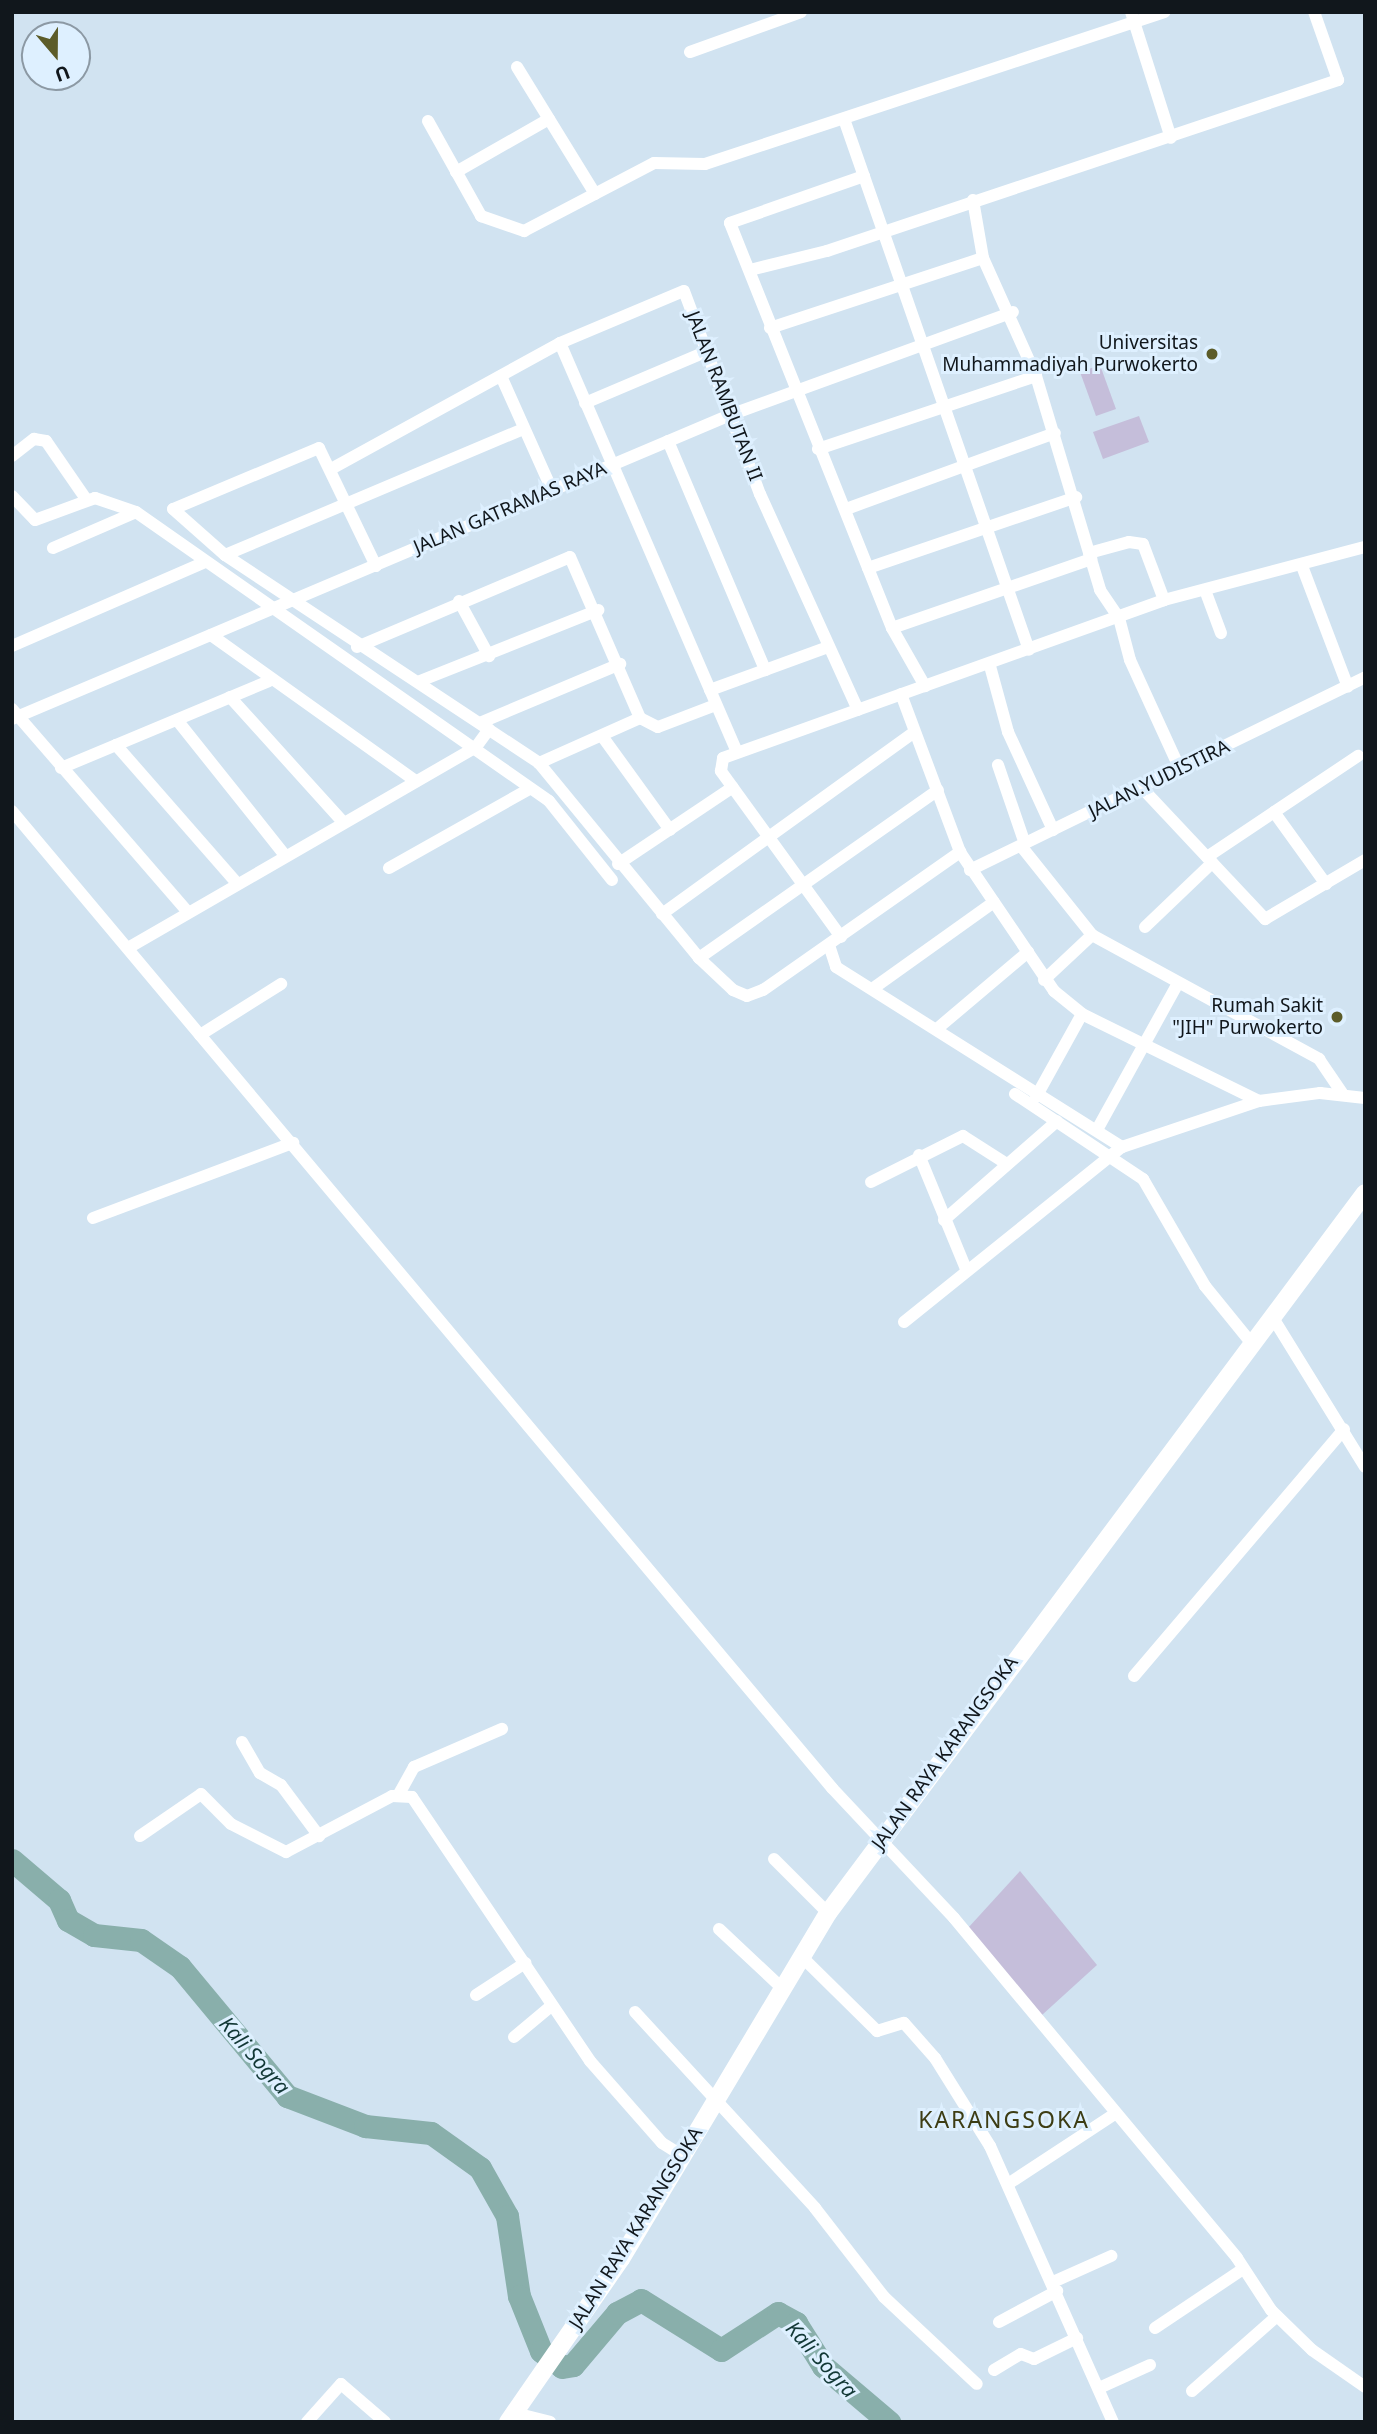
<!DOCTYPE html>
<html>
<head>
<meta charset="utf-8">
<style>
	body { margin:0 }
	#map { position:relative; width:1377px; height:2434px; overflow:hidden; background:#d1e3f1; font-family:"Noto Sans",sans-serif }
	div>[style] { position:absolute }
	.green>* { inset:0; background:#c5beda }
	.river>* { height:23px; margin:-11.5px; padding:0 11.5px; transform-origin:11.5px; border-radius:11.5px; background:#89afab }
	.street>* { height:12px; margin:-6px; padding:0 6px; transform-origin:6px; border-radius:6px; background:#fff }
	.secondary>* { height:18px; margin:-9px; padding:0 9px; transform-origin:9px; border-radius:9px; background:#fff }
	.dots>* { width:19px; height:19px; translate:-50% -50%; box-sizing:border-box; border:4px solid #def0ff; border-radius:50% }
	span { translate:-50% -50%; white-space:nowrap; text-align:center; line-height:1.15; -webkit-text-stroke:6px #def0ff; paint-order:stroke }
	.poi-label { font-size:19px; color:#11171c }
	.right { translate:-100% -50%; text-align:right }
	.street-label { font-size:19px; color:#11171c }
	.water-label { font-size:21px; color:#123836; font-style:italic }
	.quarter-label { font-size:23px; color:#3d3d14; letter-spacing:2px }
	.frame { position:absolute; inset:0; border:14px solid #11171c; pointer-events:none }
	.north { position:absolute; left:21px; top:21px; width:70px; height:70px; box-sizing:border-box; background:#def0ff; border:2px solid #8c99a4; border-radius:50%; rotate:160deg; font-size:19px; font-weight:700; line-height:28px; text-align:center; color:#11171c }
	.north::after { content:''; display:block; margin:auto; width:24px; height:32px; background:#5c5c29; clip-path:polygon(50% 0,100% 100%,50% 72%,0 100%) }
</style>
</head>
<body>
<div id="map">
	<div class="green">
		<i style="clip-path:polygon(1100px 365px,1116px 409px,1096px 416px,1080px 372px)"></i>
		<i style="clip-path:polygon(1139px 416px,1149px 442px,1103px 459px,1093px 432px)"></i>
		<i style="clip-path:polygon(1020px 1871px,1097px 1965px,1042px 2015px,968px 1928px)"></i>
	</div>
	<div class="river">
		<i style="left:12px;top:1860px;width:62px;rotate:40.4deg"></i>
		<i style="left:59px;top:1900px;width:22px;rotate:66deg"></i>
		<i style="left:68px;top:1920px;width:30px;rotate:30deg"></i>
		<i style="left:94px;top:1935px;width:47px;rotate:6.1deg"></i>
		<i style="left:141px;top:1940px;width:47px;rotate:34.7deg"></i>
		<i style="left:180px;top:1967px;width:168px;rotate:50.3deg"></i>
		<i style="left:287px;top:2096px;width:84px;rotate:21deg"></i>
		<i style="left:365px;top:2126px;width:66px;rotate:6.1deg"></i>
		<i style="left:431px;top:2133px;width:60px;rotate:35.5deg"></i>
		<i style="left:480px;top:2168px;width:55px;rotate:60.6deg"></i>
		<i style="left:507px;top:2216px;width:81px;rotate:81.5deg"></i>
		<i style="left:519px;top:2296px;width:59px;rotate:68.2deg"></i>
		<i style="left:541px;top:2351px;width:26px;rotate:37deg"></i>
		<i style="left:562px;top:2367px;width:11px;rotate:-10deg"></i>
		<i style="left:573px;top:2365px;width:68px;rotate:-49.8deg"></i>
		<i style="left:617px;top:2313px;width:27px;rotate:-28deg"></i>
		<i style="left:641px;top:2300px;width:94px;rotate:32deg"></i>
		<i style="left:721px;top:2350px;width:68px;rotate:-33deg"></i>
		<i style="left:778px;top:2313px;width:21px;rotate:29deg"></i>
		<i style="left:796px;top:2323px;width:51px;rotate:57.9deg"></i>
		<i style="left:823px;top:2366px;width:87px;rotate:40.3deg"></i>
	</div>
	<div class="street">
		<i style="left:1131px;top:12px;width:132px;rotate:72.4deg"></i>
		<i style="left:690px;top:52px;width:118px;rotate:-19.8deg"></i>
		<i style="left:517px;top:67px;width:149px;rotate:58.4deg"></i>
		<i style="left:844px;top:119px;width:562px;rotate:70.79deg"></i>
		<i style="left:428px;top:121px;width:109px;rotate:60.8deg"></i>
		<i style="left:481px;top:216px;width:46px;rotate:19.2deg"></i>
		<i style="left:524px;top:231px;width:147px;rotate:-27.6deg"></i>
		<i style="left:654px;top:163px;width:51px;rotate:1.1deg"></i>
		<i style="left:705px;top:164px;width:484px;rotate:-18.3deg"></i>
		<i style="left:456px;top:172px;width:107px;rotate:-29.7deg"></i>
		<i style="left:864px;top:176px;width:142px;rotate:160.7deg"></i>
		<i style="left:730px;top:223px;width:436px;rotate:68.2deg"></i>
		<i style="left:892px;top:628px;width:67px;rotate:60.4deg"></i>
		<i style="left:973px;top:200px;width:59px;rotate:80.2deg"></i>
		<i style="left:983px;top:258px;width:129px;rotate:65.8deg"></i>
		<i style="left:1036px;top:376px;width:223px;rotate:73.3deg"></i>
		<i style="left:1100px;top:590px;width:34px;rotate:56deg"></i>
		<i style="left:1119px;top:618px;width:43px;rotate:75.3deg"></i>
		<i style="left:1130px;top:660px;width:120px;rotate:65.4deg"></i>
		<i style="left:750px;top:270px;width:79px;rotate:-13.9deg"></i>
		<i style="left:827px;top:251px;width:539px;rotate:-18.5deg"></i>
		<i style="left:1338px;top:80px;width:72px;rotate:-109.4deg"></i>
		<i style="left:770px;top:328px;width:224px;rotate:-18.2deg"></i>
		<i style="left:560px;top:343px;width:446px;rotate:66.6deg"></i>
		<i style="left:501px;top:376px;width:125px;rotate:65.9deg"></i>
		<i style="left:585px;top:403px;width:130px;rotate:-23deg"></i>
		<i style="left:668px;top:441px;width:249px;rotate:67deg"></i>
		<i style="left:818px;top:449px;width:230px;rotate:-18.5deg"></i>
		<i style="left:12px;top:456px;width:28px;rotate:-38deg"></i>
		<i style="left:34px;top:439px;width:12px;rotate:9deg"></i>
		<i style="left:46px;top:441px;width:70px;rotate:55.4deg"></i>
		<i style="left:331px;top:469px;width:261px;rotate:-28.8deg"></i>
		<i style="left:560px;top:343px;width:134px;rotate:-22.8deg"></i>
		<i style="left:684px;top:291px;width:217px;rotate:69.5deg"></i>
		<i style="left:760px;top:494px;width:237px;rotate:65.6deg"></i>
		<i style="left:12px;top:496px;width:33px;rotate:46deg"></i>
		<i style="left:35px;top:520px;width:64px;rotate:-20.1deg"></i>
		<i style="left:95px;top:498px;width:43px;rotate:18.9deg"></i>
		<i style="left:136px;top:512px;width:504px;rotate:34.98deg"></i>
		<i style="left:549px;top:801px;width:101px;rotate:51.4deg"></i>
		<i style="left:849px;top:508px;width:219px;rotate:-20deg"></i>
		<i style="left:53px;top:548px;width:90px;rotate:-23.4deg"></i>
		<i style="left:1089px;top:553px;width:41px;rotate:-15.4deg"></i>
		<i style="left:1129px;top:542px;width:14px;rotate:8deg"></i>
		<i style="left:1143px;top:544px;width:60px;rotate:69.4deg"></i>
		<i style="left:225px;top:555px;width:324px;rotate:-22.9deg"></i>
		<i style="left:376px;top:566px;width:131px;rotate:-115.8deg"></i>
		<i style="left:319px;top:448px;width:158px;rotate:157.3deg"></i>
		<i style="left:173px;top:509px;width:69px;rotate:41.5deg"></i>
		<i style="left:225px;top:555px;width:377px;rotate:33.5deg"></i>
		<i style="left:539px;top:763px;width:252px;rotate:50.6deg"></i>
		<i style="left:699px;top:958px;width:47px;rotate:43.3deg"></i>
		<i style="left:733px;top:990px;width:15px;rotate:23deg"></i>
		<i style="left:747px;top:996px;width:17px;rotate:-21deg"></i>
		<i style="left:763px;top:990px;width:241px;rotate:-35deg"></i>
		<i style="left:1302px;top:566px;width:129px;rotate:69.2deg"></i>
		<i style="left:868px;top:568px;width:220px;rotate:-18.8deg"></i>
		<i style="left:1205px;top:590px;width:46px;rotate:69.6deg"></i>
		<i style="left:459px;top:601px;width:63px;rotate:61.4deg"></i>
		<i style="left:892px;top:628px;width:211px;rotate:-19.1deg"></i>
		<i style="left:211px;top:635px;width:252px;rotate:35.5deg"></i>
		<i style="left:12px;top:646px;width:210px;rotate:-23.5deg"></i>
		<i style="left:357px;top:647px;width:231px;rotate:-22.9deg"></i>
		<i style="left:570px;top:557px;width:176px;rotate:66.5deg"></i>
		<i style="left:640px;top:718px;width:111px;rotate:156deg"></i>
		<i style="left:990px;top:666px;width:68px;rotate:74.7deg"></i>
		<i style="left:1008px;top:732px;width:108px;rotate:65.3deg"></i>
		<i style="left:420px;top:681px;width:192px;rotate:-21.7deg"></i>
		<i style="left:710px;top:690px;width:126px;rotate:-20deg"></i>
		<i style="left:901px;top:694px;width:169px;rotate:69.5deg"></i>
		<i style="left:960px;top:852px;width:168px;rotate:55.9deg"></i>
		<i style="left:1054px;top:991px;width:36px;rotate:39deg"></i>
		<i style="left:1082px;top:1014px;width:197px;rotate:26.2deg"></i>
		<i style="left:230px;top:697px;width:169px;rotate:47.9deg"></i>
		<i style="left:12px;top:709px;width:266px;rotate:49.1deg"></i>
		<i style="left:640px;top:718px;width:20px;rotate:27deg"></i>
		<i style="left:658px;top:727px;width:62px;rotate:-20.8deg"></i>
		<i style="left:12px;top:719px;width:780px;rotate:-22.95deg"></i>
		<i style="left:730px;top:415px;width:301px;rotate:-20deg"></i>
		<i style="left:177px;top:720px;width:171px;rotate:51.4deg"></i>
		<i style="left:482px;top:722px;width:150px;rotate:-22.8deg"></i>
		<i style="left:602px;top:736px;width:116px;rotate:54.1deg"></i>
		<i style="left:116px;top:745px;width:182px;rotate:48.8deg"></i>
		<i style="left:998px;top:765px;width:83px;rotate:71.1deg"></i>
		<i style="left:61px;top:768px;width:225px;rotate:-22.7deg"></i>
		<i style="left:1142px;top:788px;width:180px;rotate:46.8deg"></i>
		<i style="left:1265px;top:919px;width:116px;rotate:-30.5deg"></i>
		<i style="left:12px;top:811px;width:1276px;rotate:49.99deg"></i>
		<i style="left:832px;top:1788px;width:178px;rotate:46.8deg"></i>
		<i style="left:954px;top:1918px;width:442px;rotate:50.2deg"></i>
		<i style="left:1237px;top:2258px;width:62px;rotate:56.8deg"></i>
		<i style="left:1271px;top:2310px;width:57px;rotate:44.3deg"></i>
		<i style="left:1312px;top:2350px;width:65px;rotate:34.9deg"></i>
		<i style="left:1274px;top:812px;width:89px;rotate:54.2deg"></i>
		<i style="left:1021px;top:846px;width:114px;rotate:51.4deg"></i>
		<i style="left:1092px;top:935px;width:259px;rotate:28.6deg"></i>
		<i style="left:1319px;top:1059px;width:41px;rotate:55.9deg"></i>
		<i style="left:1207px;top:857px;width:182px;rotate:-33.8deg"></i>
		<i style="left:618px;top:864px;width:138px;rotate:-33.8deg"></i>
		<i style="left:389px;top:868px;width:161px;rotate:-29.4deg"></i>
		<i style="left:970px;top:870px;width:440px;rotate:-26deg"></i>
		<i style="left:662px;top:914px;width:311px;rotate:-35.8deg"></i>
		<i style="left:1145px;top:927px;width:93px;rotate:-43.7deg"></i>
		<i style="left:841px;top:937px;width:205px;rotate:-125.9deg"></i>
		<i style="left:721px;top:771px;width:13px;rotate:-81deg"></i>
		<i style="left:723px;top:758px;width:468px;rotate:-19.7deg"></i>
		<i style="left:1164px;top:600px;width:208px;rotate:-14.8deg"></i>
		<i style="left:829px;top:945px;width:23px;rotate:72deg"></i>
		<i style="left:836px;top:967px;width:338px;rotate:32.2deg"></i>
		<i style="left:128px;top:948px;width:402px;rotate:-30deg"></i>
		<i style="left:476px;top:747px;width:22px;rotate:-54deg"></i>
		<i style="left:699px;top:958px;width:292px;rotate:-35.1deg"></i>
		<i style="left:1044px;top:980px;width:66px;rotate:-43.2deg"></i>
		<i style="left:875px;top:987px;width:146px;rotate:-35.5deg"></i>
		<i style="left:938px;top:1028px;width:118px;rotate:-40.2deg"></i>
		<i style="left:200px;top:1035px;width:96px;rotate:-32.2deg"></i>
		<i style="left:1015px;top:1094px;width:154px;rotate:33.6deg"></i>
		<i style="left:1143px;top:1179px;width:124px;rotate:59.9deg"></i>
		<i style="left:1205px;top:1286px;width:76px;rotate:50.9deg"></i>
		<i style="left:1036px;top:1097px;width:95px;rotate:-61deg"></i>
		<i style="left:1098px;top:1128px;width:163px;rotate:-61.1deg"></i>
		<i style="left:919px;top:1155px;width:123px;rotate:67.6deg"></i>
		<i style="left:871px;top:1182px;width:103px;rotate:-26.6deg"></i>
		<i style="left:963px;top:1136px;width:52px;rotate:32.5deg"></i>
		<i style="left:93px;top:1218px;width:214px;rotate:-20.6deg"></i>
		<i style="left:944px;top:1220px;width:150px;rotate:-41.2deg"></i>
		<i style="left:1273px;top:1318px;width:175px;rotate:58.3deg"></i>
		<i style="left:904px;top:1322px;width:280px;rotate:-38.8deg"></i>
		<i style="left:1122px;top:1147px;width:145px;rotate:-18.6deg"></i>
		<i style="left:1259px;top:1101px;width:62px;rotate:-7.5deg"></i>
		<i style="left:1320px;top:1093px;width:45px;rotate:6.3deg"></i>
		<i style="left:1134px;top:1676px;width:324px;rotate:-49.6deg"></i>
		<i style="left:242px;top:1742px;width:36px;rotate:60deg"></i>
		<i style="left:260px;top:1773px;width:24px;rotate:30deg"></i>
		<i style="left:281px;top:1785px;width:64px;rotate:53.3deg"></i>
		<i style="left:399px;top:1794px;width:31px;rotate:-61deg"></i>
		<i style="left:414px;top:1767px;width:96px;rotate:-23.4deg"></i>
		<i style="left:140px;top:1836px;width:74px;rotate:-34.5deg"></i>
		<i style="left:201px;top:1794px;width:42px;rotate:45deg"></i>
		<i style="left:231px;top:1824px;width:62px;rotate:27deg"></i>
		<i style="left:286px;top:1852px;width:120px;rotate:-27.8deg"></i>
		<i style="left:392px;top:1796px;width:20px;rotate:3deg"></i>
		<i style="left:412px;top:1797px;width:318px;rotate:56deg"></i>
		<i style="left:590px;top:2061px;width:109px;rotate:48.7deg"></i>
		<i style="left:662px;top:2143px;width:22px;rotate:32deg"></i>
		<i style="left:774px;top:1859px;width:76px;rotate:45deg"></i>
		<i style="left:719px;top:1929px;width:86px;rotate:43.1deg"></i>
		<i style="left:801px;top:1956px;width:107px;rotate:44.6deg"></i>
		<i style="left:877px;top:2031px;width:28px;rotate:-17deg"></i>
		<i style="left:904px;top:2023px;width:47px;rotate:48.5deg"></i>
		<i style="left:935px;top:2058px;width:104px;rotate:58deg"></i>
		<i style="left:990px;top:2146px;width:302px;rotate:66deg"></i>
		<i style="left:476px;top:1995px;width:59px;rotate:-33.1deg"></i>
		<i style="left:635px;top:2012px;width:266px;rotate:47.4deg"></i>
		<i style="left:815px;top:2208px;width:113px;rotate:52.2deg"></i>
		<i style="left:884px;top:2297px;width:127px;rotate:43.1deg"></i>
		<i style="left:514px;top:2037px;width:47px;rotate:-39.8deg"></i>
		<i style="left:1008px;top:2184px;width:129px;rotate:-33.3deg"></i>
		<i style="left:1053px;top:2282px;width:64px;rotate:-24.1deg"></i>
		<i style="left:999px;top:2322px;width:66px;rotate:-28.1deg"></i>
		<i style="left:1155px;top:2328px;width:106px;rotate:-33.8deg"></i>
		<i style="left:994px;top:2370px;width:31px;rotate:-31deg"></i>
		<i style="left:1021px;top:2354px;width:14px;rotate:21deg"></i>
		<i style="left:1034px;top:2359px;width:48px;rotate:-26deg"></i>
		<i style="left:1099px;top:2388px;width:56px;rotate:-24.3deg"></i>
		<i style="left:1192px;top:2391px;width:113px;rotate:-41.4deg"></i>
		<i style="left:515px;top:2413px;width:36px;rotate:14deg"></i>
		<i style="left:307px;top:2422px;width:51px;rotate:-48.2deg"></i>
		<i style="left:341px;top:2384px;width:58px;rotate:40.8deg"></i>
	</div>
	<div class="secondary">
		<i style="left:508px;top:2422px;width:198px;rotate:-55.3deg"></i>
		<i style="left:621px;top:2259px;width:403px;rotate:-59.1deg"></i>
		<i style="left:828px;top:1913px;width:898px;rotate:-53.28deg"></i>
	</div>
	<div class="dots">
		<i style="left:1212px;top:354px;background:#5c5c29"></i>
		<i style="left:1337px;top:1017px;background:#5c5c29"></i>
	</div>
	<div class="poi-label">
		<span class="right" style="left:1198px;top:354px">Universitas<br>Muhammadiyah Purwokerto</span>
		<span class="right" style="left:1323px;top:1017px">Rumah Sakit<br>"JIH" Purwokerto</span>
	</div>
	<div class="street-label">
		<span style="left:724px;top:396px;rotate:69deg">JALAN RAMBUTAN II</span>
		<span style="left:510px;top:508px;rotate:-23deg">JALAN GATRAMAS RAYA</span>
		<span style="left:1159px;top:779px;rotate:-26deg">JALAN.YUDISTIRA</span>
		<span style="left:945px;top:1753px;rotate:-54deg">JALAN RAYA KARANGSOKA</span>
		<span style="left:636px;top:2228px;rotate:-58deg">JALAN RAYA KARANGSOKA</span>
	</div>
	<div class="water-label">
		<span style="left:255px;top:2055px;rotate:49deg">Kali Sogra</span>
		<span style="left:822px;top:2359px;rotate:48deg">Kali Sogra</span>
	</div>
	<div class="quarter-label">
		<span style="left:1004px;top:2119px">KARANGSOKA</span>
	</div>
	<div class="frame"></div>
	<div class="north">U</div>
</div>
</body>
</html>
